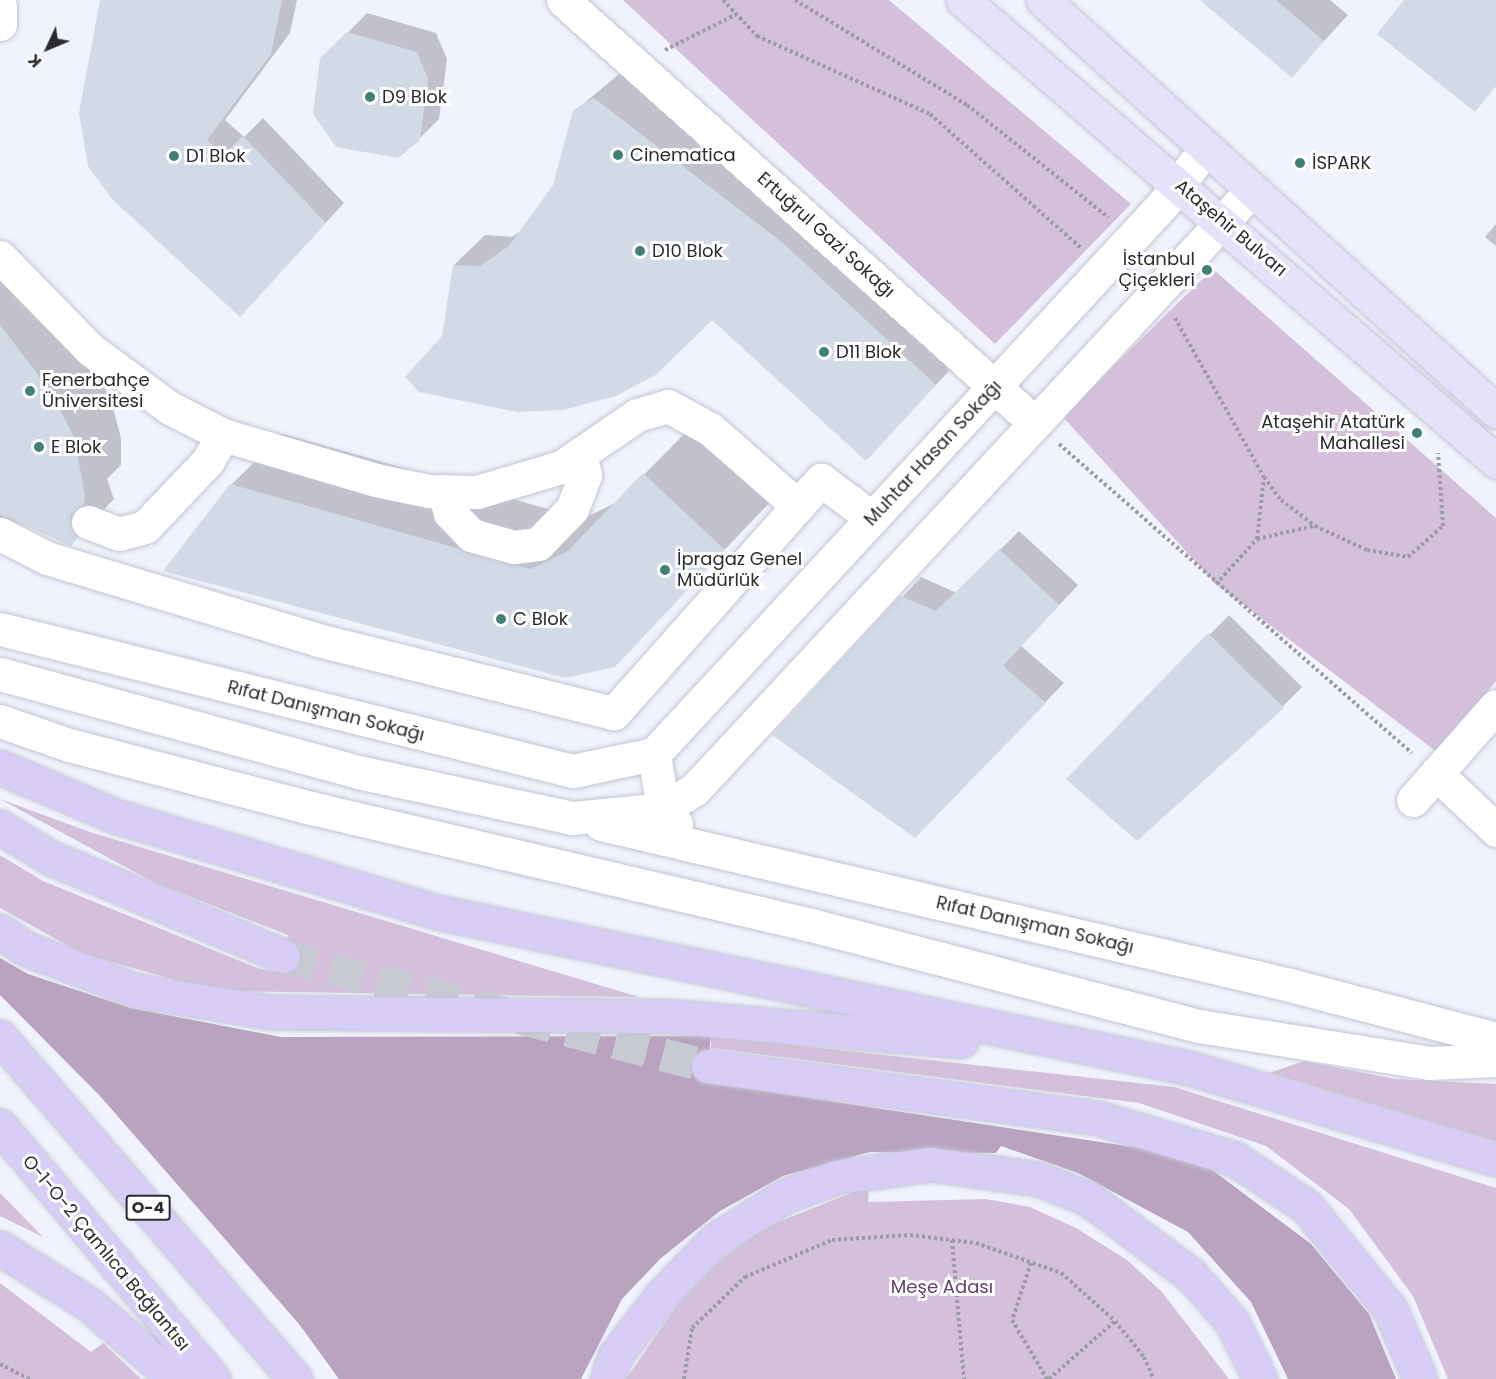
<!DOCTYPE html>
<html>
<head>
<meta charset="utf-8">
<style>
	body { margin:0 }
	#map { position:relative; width:1496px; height:1379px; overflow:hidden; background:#f0f2fd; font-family:Poppins,sans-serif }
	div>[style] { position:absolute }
	.green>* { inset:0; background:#d5c0db }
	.forest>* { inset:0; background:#b9a3bf }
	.shadow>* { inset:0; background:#0003 }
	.building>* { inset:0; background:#d2dae6 }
	.highway-tunnel>* { height:33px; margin-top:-16.5px; transform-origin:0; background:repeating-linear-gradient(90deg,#c8cad4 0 33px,transparent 0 49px) }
	.path>* { height:4px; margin-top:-2px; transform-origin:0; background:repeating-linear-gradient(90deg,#9a9ca4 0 3px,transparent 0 6px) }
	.roads { filter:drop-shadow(0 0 2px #c2c5d2) drop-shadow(0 0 2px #c2c5d2) }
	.minor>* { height:33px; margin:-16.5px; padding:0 16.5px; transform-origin:16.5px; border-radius:16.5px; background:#fff }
	.major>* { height:33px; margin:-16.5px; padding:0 16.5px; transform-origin:16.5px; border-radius:16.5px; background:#e8e1fa }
	.highway>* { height:33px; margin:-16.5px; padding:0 16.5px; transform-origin:16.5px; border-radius:16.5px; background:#d8cdf6 }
	.dots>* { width:16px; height:16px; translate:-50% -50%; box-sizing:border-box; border:3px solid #fff; border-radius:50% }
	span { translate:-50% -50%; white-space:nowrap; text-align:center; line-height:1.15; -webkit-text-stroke:6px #fff; paint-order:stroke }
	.shield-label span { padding:2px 4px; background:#fff; border:2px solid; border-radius:4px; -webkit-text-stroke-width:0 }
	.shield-label { font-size:16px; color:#2a2b30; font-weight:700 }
	.poi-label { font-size:18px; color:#2a2b30 }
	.left { translate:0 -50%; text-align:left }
	.right { translate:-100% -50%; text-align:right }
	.street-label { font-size:18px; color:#2a2b30 }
	.park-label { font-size:18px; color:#62426b }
	.north { position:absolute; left:18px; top:18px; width:60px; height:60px; -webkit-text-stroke:4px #fff; paint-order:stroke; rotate:226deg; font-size:16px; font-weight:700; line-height:24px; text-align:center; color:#2a2b30 }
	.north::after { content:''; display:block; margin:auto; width:21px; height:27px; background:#2a2b30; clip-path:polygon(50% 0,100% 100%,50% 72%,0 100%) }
</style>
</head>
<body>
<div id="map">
	<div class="green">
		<i style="clip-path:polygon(623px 0,889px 0,1131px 204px,995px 344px)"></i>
		<i style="clip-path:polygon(1213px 269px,1496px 518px,1496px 681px,1437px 752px,1216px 584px,1062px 416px)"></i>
		<i style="clip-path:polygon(0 799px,90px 832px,639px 997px,215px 991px,83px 954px,0 908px,0 855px,43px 881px,260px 969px,280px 972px,288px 935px,155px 883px)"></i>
		<i style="clip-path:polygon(711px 1036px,1174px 1087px,1496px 1188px,1496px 1379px,1448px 1379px,1413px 1296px,1349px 1209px,1266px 1146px,1139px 1103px,711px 1048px)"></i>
		<i style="clip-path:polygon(1304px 1061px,1395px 1079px,1496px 1084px,1496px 1141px,1269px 1073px)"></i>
		<i style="clip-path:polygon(869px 1186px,868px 1202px,986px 1199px,1030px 1207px,1076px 1228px,1127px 1260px,1162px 1292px,1229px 1379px,626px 1379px,688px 1289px,724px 1257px,768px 1226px)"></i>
		<i style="clip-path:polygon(0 1193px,43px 1237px,0 1216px)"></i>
		<i style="clip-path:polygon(0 1283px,91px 1352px,103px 1343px,141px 1379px,0 1379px)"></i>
	</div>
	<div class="forest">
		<i style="clip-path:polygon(0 958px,28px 974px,131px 1008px,281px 1037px,711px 1036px,705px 1082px,1153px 1150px,1211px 1169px,1311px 1244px,1369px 1314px,1396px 1379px,1288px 1379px,1251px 1302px,1188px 1232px,1078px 1173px,1001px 1146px,996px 1153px,870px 1152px,783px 1176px,720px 1211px,661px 1258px,622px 1299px,581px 1379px,339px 1379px,299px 1324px,100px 1096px,0 995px)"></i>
	</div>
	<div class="shadow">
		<i style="clip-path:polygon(102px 0,297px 0,290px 33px,225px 120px,244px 137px,263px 118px,344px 203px,259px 295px)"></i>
		<i style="clip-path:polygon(1203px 0,1330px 0,1348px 15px,1292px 76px)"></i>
		<i style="clip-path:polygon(367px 13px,436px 33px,447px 59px,439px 119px,419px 139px,322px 59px)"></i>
		<i style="clip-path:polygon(625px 69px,965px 354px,866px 459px,712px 318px,444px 337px,454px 265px,485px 235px,512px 237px,523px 229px,554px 186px,575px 111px)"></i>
		<i style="clip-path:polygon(1496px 224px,1496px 246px,1485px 237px)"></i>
		<i style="clip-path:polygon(0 258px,86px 352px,111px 400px,121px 438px,121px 465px,107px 479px,114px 499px,73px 542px,0 517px)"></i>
		<i style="clip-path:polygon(695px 423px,774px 498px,614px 666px,231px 485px,283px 434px,583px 519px,617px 502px)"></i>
		<i style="clip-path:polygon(1019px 531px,1078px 585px,1021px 646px,1064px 683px,934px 817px,774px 735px,921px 577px,957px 593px)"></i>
		<i style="clip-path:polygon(1229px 615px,1302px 687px,1282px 707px,1068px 779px)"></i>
	</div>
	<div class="building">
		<i style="clip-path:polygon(100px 0,282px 0,271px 54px,207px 140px,224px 155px,243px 136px,326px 223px,240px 317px,112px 199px,88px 166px,79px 113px)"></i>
		<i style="clip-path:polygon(1200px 0,1276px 0,1324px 41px,1292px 78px)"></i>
		<i style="clip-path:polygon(1404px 0,1496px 0,1496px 86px,1475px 112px,1377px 34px)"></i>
		<i style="clip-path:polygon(347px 32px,417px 52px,428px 79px,420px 140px,398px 158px,336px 147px,313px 114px,320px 58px)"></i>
		<i style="clip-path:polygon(594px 98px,783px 243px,936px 385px,866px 461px,712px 320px,657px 374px,616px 396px,563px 410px,517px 412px,419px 392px,405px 377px,442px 336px,453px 265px,480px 266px,509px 246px,553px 185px,573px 110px)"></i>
		<i style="clip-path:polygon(0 325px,49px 389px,74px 437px,85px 495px,84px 504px,70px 516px,78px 537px,71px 546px,0 515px)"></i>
		<i style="clip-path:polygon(643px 473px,725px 550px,615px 667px,565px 678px,163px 571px,230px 484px,531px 569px,568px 551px)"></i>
		<i style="clip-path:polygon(999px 549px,1059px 605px,1003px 666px,1046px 703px,915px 838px,772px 735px,900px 596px,936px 611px)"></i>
		<i style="clip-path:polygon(1208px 633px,1284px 708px,1137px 841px,1066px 779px)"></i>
	</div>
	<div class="highway-tunnel">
		<i style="left:283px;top:956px;width:439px;rotate:14.5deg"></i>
	</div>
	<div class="path">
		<i style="left:723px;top:0;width:50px;rotate:46.6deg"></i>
		<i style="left:757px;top:36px;width:190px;rotate:24.3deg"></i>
		<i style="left:930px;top:114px;width:202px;rotate:41.6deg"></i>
		<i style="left:795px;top:0;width:202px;rotate:31.4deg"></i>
		<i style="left:967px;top:105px;width:181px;rotate:38.5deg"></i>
		<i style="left:665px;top:50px;width:80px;rotate:-26.6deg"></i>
		<i style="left:1175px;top:318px;width:182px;rotate:60.8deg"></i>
		<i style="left:1264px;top:477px;width:29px;rotate:54deg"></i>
		<i style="left:1281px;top:500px;width:43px;rotate:37.4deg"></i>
		<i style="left:1315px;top:526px;width:57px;rotate:24.8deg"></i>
		<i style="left:1367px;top:550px;width:42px;rotate:9.7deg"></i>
		<i style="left:1408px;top:557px;width:47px;rotate:-41.5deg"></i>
		<i style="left:1443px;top:526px;width:73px;rotate:-93.9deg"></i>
		<i style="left:1059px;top:444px;width:469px;rotate:41.2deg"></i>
		<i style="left:1257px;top:539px;width:61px;rotate:-83.5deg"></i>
		<i style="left:1216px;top:584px;width:61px;rotate:-47.7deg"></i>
		<i style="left:1257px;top:539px;width:58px;rotate:-12.8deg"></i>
		<i style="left:952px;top:1240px;width:140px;rotate:85.1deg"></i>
		<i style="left:1031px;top:1263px;width:60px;rotate:108.4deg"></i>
		<i style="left:1012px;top:1320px;width:69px;rotate:59.3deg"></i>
		<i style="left:0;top:1364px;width:33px;rotate:27deg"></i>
		<i style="left:684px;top:1379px;width:52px;rotate:-81.1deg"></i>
		<i style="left:692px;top:1328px;width:74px;rotate:-43.9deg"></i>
		<i style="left:745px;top:1277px;width:95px;rotate:-23deg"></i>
		<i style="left:832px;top:1240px;width:78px;rotate:-3.7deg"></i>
		<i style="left:910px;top:1235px;width:66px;rotate:6.9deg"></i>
		<i style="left:976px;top:1243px;width:90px;rotate:19.4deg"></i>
		<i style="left:1061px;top:1273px;width:72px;rotate:41.6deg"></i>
		<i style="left:1115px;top:1321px;width:46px;rotate:51.1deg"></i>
		<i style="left:1144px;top:1357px;width:24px;rotate:66deg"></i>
		<i style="left:1049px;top:1379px;width:88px;rotate:-41.3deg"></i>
	</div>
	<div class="roads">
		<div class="minor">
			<i style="left:563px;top:0;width:634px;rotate:41.87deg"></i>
			<i style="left:0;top:6px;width:18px;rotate:90deg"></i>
			<i style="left:0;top:257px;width:130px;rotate:45.6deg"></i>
			<i style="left:91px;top:350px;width:98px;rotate:36.3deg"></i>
			<i style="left:170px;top:408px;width:59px;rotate:27deg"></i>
			<i style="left:223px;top:435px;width:159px;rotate:16.4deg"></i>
			<i style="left:376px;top:480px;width:53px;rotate:11.9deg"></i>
			<i style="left:428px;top:491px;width:49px;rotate:1.2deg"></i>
			<i style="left:477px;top:492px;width:88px;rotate:-16.6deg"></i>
			<i style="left:561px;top:467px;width:92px;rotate:-34.4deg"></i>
			<i style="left:637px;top:415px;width:32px;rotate:-16deg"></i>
			<i style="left:668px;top:406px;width:48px;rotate:28.7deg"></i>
			<i style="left:710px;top:429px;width:117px;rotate:41.2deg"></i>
			<i style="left:444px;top:491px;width:23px;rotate:75deg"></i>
			<i style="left:450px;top:513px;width:30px;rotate:46deg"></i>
			<i style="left:471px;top:535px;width:45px;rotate:15.6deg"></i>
			<i style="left:514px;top:547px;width:24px;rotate:-7deg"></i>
			<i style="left:538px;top:544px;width:49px;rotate:-45.8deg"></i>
			<i style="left:572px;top:509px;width:36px;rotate:-69deg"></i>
			<i style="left:585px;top:475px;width:18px;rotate:-103deg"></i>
			<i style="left:88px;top:522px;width:33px;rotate:21deg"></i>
			<i style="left:119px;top:534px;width:27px;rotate:-15deg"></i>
			<i style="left:145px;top:527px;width:90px;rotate:-46.4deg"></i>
			<i style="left:207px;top:462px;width:31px;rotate:-59deg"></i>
			<i style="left:0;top:534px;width:53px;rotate:27.1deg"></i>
			<i style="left:47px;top:558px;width:283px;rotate:16.8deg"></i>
			<i style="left:318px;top:640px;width:305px;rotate:13.9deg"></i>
			<i style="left:614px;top:713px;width:312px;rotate:-48.4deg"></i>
			<i style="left:821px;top:480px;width:64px;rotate:36.7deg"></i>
			<i style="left:0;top:629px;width:590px;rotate:13.92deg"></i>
			<i style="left:573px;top:771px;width:83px;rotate:-11.9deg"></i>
			<i style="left:0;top:674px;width:371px;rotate:15.3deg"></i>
			<i style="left:358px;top:772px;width:220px;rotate:12.1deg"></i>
			<i style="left:573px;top:818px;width:90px;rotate:-5.7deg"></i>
			<i style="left:663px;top:809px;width:36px;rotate:-32deg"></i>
			<i style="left:694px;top:790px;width:819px;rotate:-47.08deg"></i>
			<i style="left:0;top:721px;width:73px;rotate:19.2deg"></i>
			<i style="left:69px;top:745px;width:250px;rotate:14.6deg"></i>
			<i style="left:311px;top:808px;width:514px;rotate:13.17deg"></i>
			<i style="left:811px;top:925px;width:401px;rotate:14.6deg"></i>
			<i style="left:1199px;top:1026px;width:233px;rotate:9.1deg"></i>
			<i style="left:1429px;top:1063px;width:67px;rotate:-2.6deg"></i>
			<i style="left:654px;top:754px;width:751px;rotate:-47.21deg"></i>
			<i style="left:1164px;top:203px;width:69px;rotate:-52.6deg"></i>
			<i style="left:654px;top:754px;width:56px;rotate:80.7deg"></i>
			<i style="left:663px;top:809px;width:20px;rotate:49deg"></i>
			<i style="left:1436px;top:773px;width:83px;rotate:43.5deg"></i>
			<i style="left:1413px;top:800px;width:125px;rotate:-48.6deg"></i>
			<i style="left:601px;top:824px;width:708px;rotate:13.15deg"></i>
			<i style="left:1290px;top:985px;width:213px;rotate:14.7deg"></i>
		</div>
		<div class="major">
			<i style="left:963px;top:0;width:705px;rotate:40.86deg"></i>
			<i style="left:1043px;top:0;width:612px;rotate:42.22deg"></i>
		</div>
		<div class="highway">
			<i style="left:0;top:767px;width:125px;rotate:23.1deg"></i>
			<i style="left:115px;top:816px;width:336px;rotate:16.6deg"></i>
			<i style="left:437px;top:912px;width:768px;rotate:11.72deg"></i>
			<i style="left:1189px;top:1068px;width:320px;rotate:16.5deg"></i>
			<i style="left:0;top:827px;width:57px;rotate:31.5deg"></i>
			<i style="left:49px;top:857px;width:254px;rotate:22.9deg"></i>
			<i style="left:0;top:931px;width:29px;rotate:35deg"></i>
			<i style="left:24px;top:948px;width:119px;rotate:20.7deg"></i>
			<i style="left:135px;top:990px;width:136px;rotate:9.3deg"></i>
			<i style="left:269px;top:1012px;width:395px;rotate:0.6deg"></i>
			<i style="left:664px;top:1016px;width:298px;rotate:4.8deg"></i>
			<i style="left:0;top:1037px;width:452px;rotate:49.2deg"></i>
			<i style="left:708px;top:1066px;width:393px;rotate:7.6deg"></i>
			<i style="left:1098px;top:1118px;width:143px;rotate:16.7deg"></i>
			<i style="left:1235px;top:1159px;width:85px;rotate:33.5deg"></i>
			<i style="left:1306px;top:1206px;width:133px;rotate:50.8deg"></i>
			<i style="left:1390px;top:1309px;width:76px;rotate:66.8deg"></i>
			<i style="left:0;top:1126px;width:331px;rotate:49.9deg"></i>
			<i style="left:0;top:1248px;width:107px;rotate:32.3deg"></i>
			<i style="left:90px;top:1305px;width:113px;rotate:41deg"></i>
			<i style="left:607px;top:1379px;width:24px;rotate:-71deg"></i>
			<i style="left:615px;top:1356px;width:76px;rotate:-52.5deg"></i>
			<i style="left:661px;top:1296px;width:78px;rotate:-46deg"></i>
			<i style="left:715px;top:1240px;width:83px;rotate:-32.2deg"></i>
			<i style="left:785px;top:1196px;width:55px;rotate:-20.1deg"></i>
			<i style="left:837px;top:1177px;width:95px;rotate:-7.9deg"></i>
			<i style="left:931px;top:1164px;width:109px;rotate:7.9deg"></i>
			<i style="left:1039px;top:1179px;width:54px;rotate:21.8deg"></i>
			<i style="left:1089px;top:1199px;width:127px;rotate:36.7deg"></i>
			<i style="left:1191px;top:1275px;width:62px;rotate:48.9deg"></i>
			<i style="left:1232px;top:1322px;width:64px;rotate:63.8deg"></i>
		</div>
	</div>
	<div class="dots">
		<i style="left:370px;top:97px;background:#408171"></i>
		<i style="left:618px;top:155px;background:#408171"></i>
		<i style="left:174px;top:156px;background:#408171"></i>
		<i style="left:1300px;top:163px;background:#408171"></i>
		<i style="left:640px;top:251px;background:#408171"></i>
		<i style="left:1207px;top:270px;background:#408171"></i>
		<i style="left:824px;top:352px;background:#408171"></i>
		<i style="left:30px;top:391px;background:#408171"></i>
		<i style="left:1417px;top:433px;background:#408171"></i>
		<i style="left:39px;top:447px;background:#408171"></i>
		<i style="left:665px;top:570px;background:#408171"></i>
		<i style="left:501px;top:619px;background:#408171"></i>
	</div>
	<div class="shield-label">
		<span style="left:148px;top:1208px">O-4</span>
	</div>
	<div class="poi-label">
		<span class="left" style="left:382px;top:97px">D9 Blok</span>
		<span class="left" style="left:630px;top:155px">Cinematica</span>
		<span class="left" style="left:186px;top:156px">D1 Blok</span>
		<span class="left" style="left:1312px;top:163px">İSPARK</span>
		<span class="left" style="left:652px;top:251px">D10 Blok</span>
		<span class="right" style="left:1195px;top:270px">İstanbul<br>Çiçekleri</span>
		<span class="left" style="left:836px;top:352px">D11 Blok</span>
		<span class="left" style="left:42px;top:391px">Fenerbahçe<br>Üniversitesi</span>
		<span class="right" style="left:1405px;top:433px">Ataşehir Atatürk<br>Mahallesi</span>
		<span class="left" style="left:51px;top:447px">E Blok</span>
		<span class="left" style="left:677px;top:570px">İpragaz Genel<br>Müdürlük</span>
		<span class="left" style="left:513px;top:619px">C Blok</span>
	</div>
	<div class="street-label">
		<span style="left:1231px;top:228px;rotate:40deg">Ataşehir Bulvarı</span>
		<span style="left:826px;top:235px;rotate:42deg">Ertuğrul Gazi Sokağı</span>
		<span style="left:933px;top:453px;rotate:-47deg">Muhtar Hasan Sokağı</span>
		<span style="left:326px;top:711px;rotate:14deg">Rıfat Danışman Sokağı</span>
		<span style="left:1035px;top:925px;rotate:13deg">Rıfat Danışman Sokağı</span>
		<span style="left:106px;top:1253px;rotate:50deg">O-1-O-2 Çamlıca Bağlantısı</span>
	</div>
	<div class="park-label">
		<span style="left:942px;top:1287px">Meşe Adası</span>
	</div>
	<div class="north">K</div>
</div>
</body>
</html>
